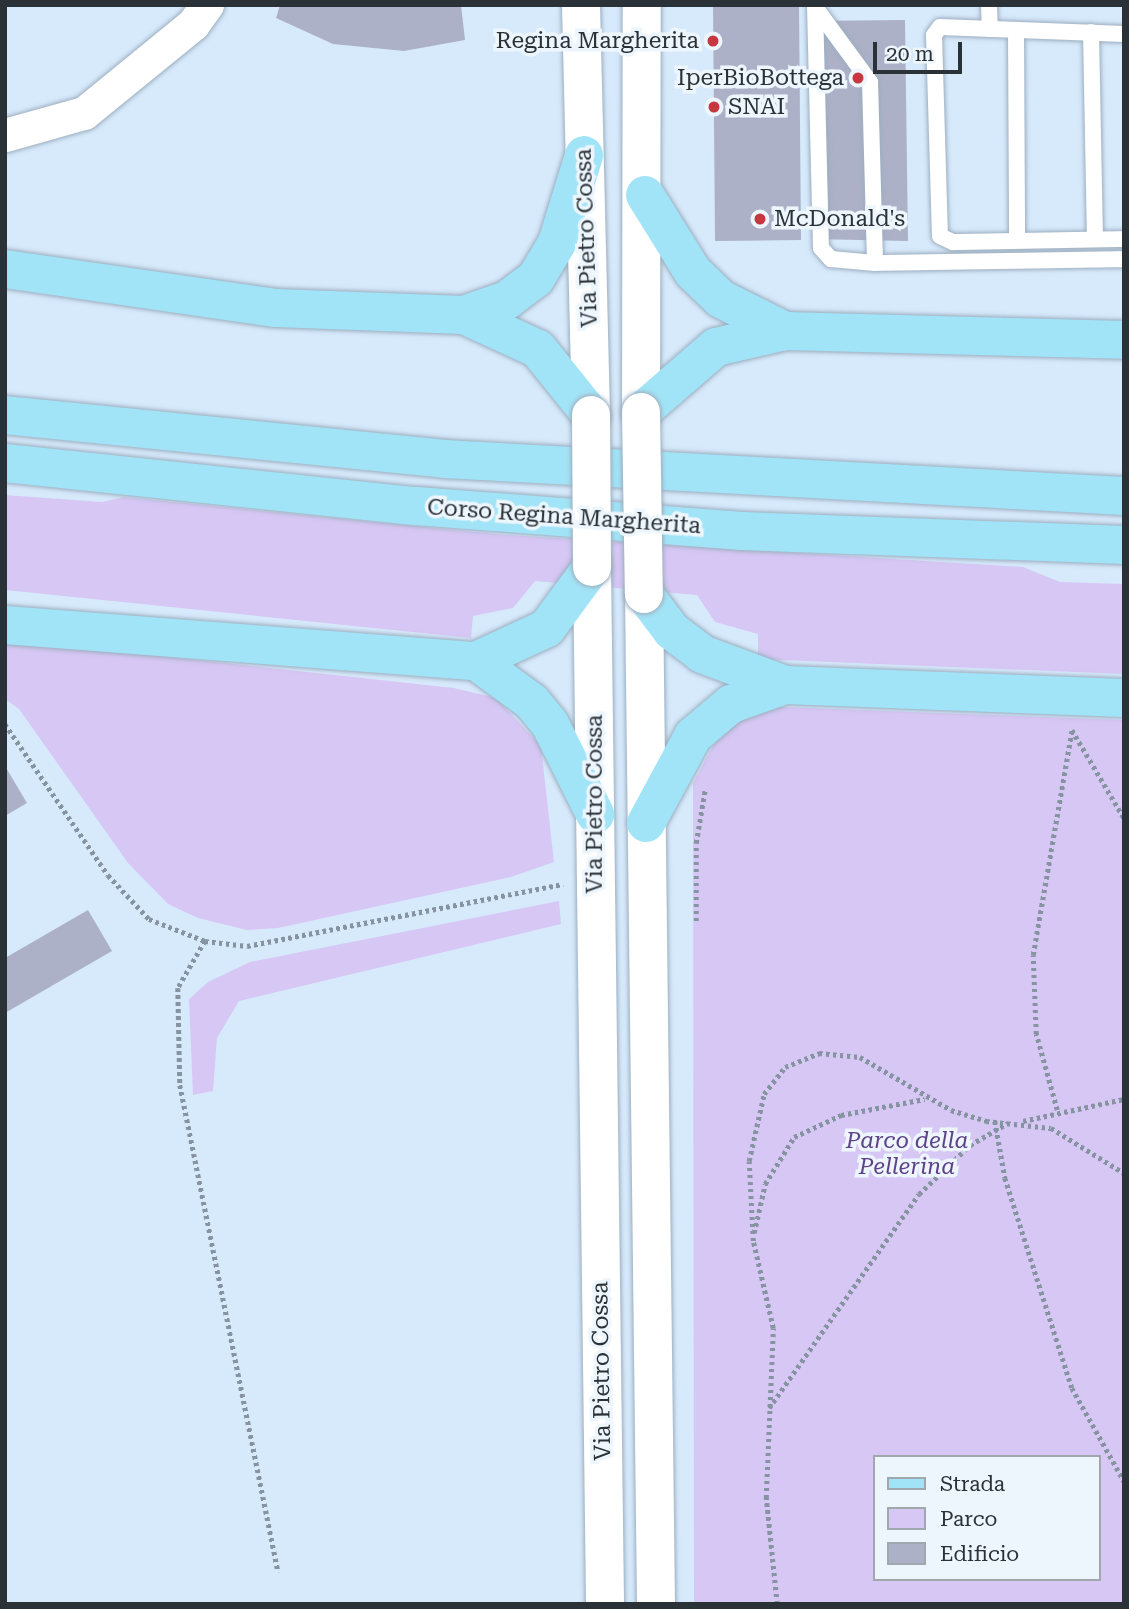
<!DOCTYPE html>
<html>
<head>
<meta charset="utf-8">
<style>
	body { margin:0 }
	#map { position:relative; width:1129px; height:1609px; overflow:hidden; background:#d7eafc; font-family:"Roboto Serif",serif }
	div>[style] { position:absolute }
	.green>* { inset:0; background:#d7c7f5 }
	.building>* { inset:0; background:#acb1c7 }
	.path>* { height:4.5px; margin-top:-2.25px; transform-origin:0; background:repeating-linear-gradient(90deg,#8693a0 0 3.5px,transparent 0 7px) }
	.roads { filter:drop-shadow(0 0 2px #9caebf) drop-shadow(0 0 2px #9caebf) }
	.service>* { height:16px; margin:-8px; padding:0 8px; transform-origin:8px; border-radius:8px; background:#fff }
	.minor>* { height:33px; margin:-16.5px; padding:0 16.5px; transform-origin:16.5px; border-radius:16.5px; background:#fff }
	.secondary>* { height:38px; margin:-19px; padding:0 19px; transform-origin:19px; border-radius:19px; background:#fff }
	.primary>* { height:38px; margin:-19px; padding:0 19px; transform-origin:19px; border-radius:19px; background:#a2e4f7 }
	.bridges { filter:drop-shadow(0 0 2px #9caebf) drop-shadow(0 0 2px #9caebf) }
	.secondary-bridge>* { height:38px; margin:-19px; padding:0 19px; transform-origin:19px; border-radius:19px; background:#fff }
	.dots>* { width:19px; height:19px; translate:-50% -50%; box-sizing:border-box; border:4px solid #eef6fd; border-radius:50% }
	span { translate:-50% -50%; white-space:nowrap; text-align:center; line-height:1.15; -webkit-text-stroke:7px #eef6fd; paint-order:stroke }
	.poi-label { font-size:23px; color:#2a3238 }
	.right { translate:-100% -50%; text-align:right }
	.left { translate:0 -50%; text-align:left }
	.street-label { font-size:23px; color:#2a3238 }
	.park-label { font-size:23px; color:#5f4189; font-style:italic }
	.frame { position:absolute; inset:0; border:7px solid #2a3238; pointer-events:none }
	.legend { position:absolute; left:873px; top:1455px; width:228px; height:126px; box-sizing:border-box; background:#eef6fd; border:2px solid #a0a8ae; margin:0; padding:9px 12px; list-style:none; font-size:21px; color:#2a3238 }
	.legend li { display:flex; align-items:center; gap:14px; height:35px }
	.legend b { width:35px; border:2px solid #a0a8ae }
	.scale { position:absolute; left:873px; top:42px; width:89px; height:32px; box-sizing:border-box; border:4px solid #2a3238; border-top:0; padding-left:9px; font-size:21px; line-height:24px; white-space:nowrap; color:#2a3238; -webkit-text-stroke:5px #eef6fd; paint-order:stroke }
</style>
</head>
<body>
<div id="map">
	<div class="green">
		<i style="clip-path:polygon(5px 495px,102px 502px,124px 497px,506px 535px,1023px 567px,1060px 582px,1124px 584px,1124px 674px,758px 659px,758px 634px,715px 622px,697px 595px,535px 581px,513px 608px,473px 616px,471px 638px,5px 590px)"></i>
		<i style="clip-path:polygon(5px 639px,454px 688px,496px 698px,541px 746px,554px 862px,511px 877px,278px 928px,247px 930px,198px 918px,168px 904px,128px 863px,19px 709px,5px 699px)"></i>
		<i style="clip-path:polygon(evenodd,781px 707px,1124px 720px,1124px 1604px,694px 1604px,693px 783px,721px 731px,748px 713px,781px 707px,875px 1457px,1099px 1457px,1099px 1579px,875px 1579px,875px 1457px)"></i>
		<i style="clip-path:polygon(559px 901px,561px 924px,239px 1001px,217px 1038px,213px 1091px,193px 1095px,189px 999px,208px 982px,250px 962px)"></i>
	</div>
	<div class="building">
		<i style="clip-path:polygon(280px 5px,461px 5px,465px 40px,404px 51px,333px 44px,276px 18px)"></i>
		<i style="clip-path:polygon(713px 5px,799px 5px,801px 240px,715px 241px)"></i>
		<i style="clip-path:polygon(905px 20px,908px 241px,812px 239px,810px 21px)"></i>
		<i style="clip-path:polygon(5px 766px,27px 803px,5px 816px)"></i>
		<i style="clip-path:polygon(88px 910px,112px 951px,5px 1013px,5px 958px)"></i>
	</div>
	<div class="path">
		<i style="left:5px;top:724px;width:183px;rotate:55.7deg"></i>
		<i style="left:108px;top:875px;width:60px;rotate:47deg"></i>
		<i style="left:149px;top:919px;width:60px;rotate:21.4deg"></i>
		<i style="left:205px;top:941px;width:42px;rotate:6.8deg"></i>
		<i style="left:247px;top:946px;width:322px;rotate:-11.1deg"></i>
		<i style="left:696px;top:921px;width:78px;rotate:-90deg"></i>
		<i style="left:696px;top:843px;width:54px;rotate:-80.4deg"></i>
		<i style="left:205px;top:941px;width:54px;rotate:119.9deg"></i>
		<i style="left:178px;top:988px;width:97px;rotate:88.8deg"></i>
		<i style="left:180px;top:1085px;width:497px;rotate:78.6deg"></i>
		<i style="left:1057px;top:1110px;width:79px;rotate:-105.4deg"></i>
		<i style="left:1036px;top:1034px;width:79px;rotate:-92.2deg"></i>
		<i style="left:1033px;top:955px;width:228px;rotate:-80.2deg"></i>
		<i style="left:1072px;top:730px;width:102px;rotate:59.4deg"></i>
		<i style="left:995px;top:1121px;width:58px;rotate:80deg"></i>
		<i style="left:1005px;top:1178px;width:220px;rotate:72.3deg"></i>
		<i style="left:1072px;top:1388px;width:107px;rotate:60.8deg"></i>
		<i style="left:1023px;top:1121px;width:103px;rotate:-12.3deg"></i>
		<i style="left:754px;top:1233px;width:50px;rotate:-77.3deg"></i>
		<i style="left:765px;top:1184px;width:55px;rotate:-58.3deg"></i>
		<i style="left:794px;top:1137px;width:52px;rotate:-25.1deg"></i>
		<i style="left:841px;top:1115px;width:85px;rotate:-10.9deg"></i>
		<i style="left:769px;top:1408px;width:261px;rotate:-55deg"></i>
		<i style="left:919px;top:1194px;width:71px;rotate:-43.9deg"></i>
		<i style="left:970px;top:1145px;width:44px;rotate:-30.1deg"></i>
		<i style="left:777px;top:1604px;width:107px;rotate:-95.9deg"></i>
		<i style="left:766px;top:1498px;width:170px;rotate:-87.6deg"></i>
		<i style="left:773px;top:1328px;width:89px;rotate:-102.9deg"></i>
		<i style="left:753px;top:1241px;width:80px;rotate:-92.9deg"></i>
		<i style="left:749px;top:1161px;width:69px;rotate:-77.4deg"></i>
		<i style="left:764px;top:1094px;width:34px;rotate:-52deg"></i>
		<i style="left:785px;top:1067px;width:37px;rotate:-22deg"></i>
		<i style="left:819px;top:1053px;width:41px;rotate:5.6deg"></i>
		<i style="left:860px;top:1057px;width:105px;rotate:30.2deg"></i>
		<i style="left:951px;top:1110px;width:37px;rotate:17deg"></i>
		<i style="left:986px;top:1121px;width:65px;rotate:6.1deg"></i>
		<i style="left:1051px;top:1128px;width:86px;rotate:31.7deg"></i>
	</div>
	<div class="roads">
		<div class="service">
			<i style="left:815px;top:5px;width:243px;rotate:88.6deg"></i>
			<i style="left:821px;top:248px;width:15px;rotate:48deg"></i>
			<i style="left:831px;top:259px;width:44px;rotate:5.2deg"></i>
			<i style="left:989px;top:5px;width:24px;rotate:88deg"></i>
			<i style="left:815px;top:7px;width:93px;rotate:53.7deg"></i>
			<i style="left:870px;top:82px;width:181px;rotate:88.4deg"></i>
			<i style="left:875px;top:263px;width:249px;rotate:-0.9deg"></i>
			<i style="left:1016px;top:30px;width:210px;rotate:89.7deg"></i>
			<i style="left:1091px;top:32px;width:207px;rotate:88.9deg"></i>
			<i style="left:1124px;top:34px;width:184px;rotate:-177.8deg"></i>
			<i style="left:940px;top:27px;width:10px;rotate:127deg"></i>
			<i style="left:934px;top:35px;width:201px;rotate:88.3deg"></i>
			<i style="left:940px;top:236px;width:14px;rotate:25deg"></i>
			<i style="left:953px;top:242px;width:171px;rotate:-1deg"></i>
		</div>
		<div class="minor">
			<i style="left:5px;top:135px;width:82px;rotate:-15.6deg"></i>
			<i style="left:84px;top:113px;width:141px;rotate:-39.2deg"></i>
			<i style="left:193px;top:24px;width:24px;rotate:-54deg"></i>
		</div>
		<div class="secondary">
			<i style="left:581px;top:5px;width:410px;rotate:88.6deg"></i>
			<i style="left:641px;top:412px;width:407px;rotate:-89.9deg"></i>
			<i style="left:592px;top:567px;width:1037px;rotate:89.28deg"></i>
			<i style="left:644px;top:594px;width:1010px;rotate:89.32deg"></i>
		</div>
		<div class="primary">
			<i style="left:645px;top:195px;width:91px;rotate:58.1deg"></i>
			<i style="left:693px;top:272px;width:39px;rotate:44deg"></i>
			<i style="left:721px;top:299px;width:72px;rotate:26.6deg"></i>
			<i style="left:5px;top:269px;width:274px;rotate:8.2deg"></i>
			<i style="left:276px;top:308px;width:188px;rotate:2.1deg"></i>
			<i style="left:464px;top:315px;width:46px;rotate:-19.2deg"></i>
			<i style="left:507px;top:300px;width:36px;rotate:-37deg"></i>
			<i style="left:536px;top:278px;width:41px;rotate:-59deg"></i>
			<i style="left:557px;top:243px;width:92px;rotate:-72.9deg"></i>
			<i style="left:464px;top:315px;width:81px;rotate:24.7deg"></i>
			<i style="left:538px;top:349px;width:85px;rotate:51.2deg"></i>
			<i style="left:641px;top:412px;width:99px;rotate:-40.9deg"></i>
			<i style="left:716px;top:347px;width:71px;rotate:-13.1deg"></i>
			<i style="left:785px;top:331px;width:339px;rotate:1.5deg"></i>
			<i style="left:5px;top:415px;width:441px;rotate:5.7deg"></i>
			<i style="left:444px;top:459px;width:681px;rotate:3.11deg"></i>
			<i style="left:5px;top:463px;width:414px;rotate:6deg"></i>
			<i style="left:417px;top:506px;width:326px;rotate:4.4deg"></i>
			<i style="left:742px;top:531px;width:382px;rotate:2.1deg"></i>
			<i style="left:644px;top:594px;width:46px;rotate:52.9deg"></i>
			<i style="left:672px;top:631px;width:38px;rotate:37deg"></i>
			<i style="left:702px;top:654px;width:89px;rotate:20.5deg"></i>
			<i style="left:785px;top:685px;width:339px;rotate:2.2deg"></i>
			<i style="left:5px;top:625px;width:472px;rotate:4.4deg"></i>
			<i style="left:476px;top:661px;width:78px;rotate:-24.9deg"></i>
			<i style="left:547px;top:628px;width:76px;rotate:-53.6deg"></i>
			<i style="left:476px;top:661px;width:69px;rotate:36.2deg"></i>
			<i style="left:532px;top:702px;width:28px;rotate:51deg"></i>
			<i style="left:550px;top:724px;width:101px;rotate:63.4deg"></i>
			<i style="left:646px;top:823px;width:99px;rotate:-61.6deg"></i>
			<i style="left:693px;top:736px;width:50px;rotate:-40.1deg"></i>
			<i style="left:731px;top:704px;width:57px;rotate:-19.4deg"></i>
		</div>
	</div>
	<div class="bridges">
		<div class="secondary-bridge">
			<i style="left:641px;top:412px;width:182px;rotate:89.1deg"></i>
			<i style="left:591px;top:415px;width:152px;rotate:89.6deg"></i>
		</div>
	</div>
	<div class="dots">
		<i style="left:713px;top:41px;background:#c63740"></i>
		<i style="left:858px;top:78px;background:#c63740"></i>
		<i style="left:714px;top:107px;background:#c63740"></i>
		<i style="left:760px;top:219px;background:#c63740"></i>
	</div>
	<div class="poi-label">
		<span class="right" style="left:699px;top:41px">Regina Margherita</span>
		<span class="right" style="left:844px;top:78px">IperBioBottega</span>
		<span class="left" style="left:728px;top:107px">SNAI</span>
		<span class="left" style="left:774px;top:219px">McDonald's</span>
	</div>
	<div class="street-label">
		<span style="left:587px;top:238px;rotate:-92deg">Via Pietro Cossa</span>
		<span style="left:564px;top:517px;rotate:4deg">Corso Regina Margherita</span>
		<span style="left:595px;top:804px;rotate:-90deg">Via Pietro Cossa</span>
		<span style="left:602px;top:1371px;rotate:-91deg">Via Pietro Cossa</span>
	</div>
	<div class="park-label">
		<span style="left:907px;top:1154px">Parco della<br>Pellerina</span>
	</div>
	<div class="frame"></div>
	<ul class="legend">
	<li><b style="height:9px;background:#a2e4f7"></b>Strada</li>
	<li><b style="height:19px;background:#d7c7f5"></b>Parco</li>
	<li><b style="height:19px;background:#acb1c7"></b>Edificio</li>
	</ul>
	<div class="scale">20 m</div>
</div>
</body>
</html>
